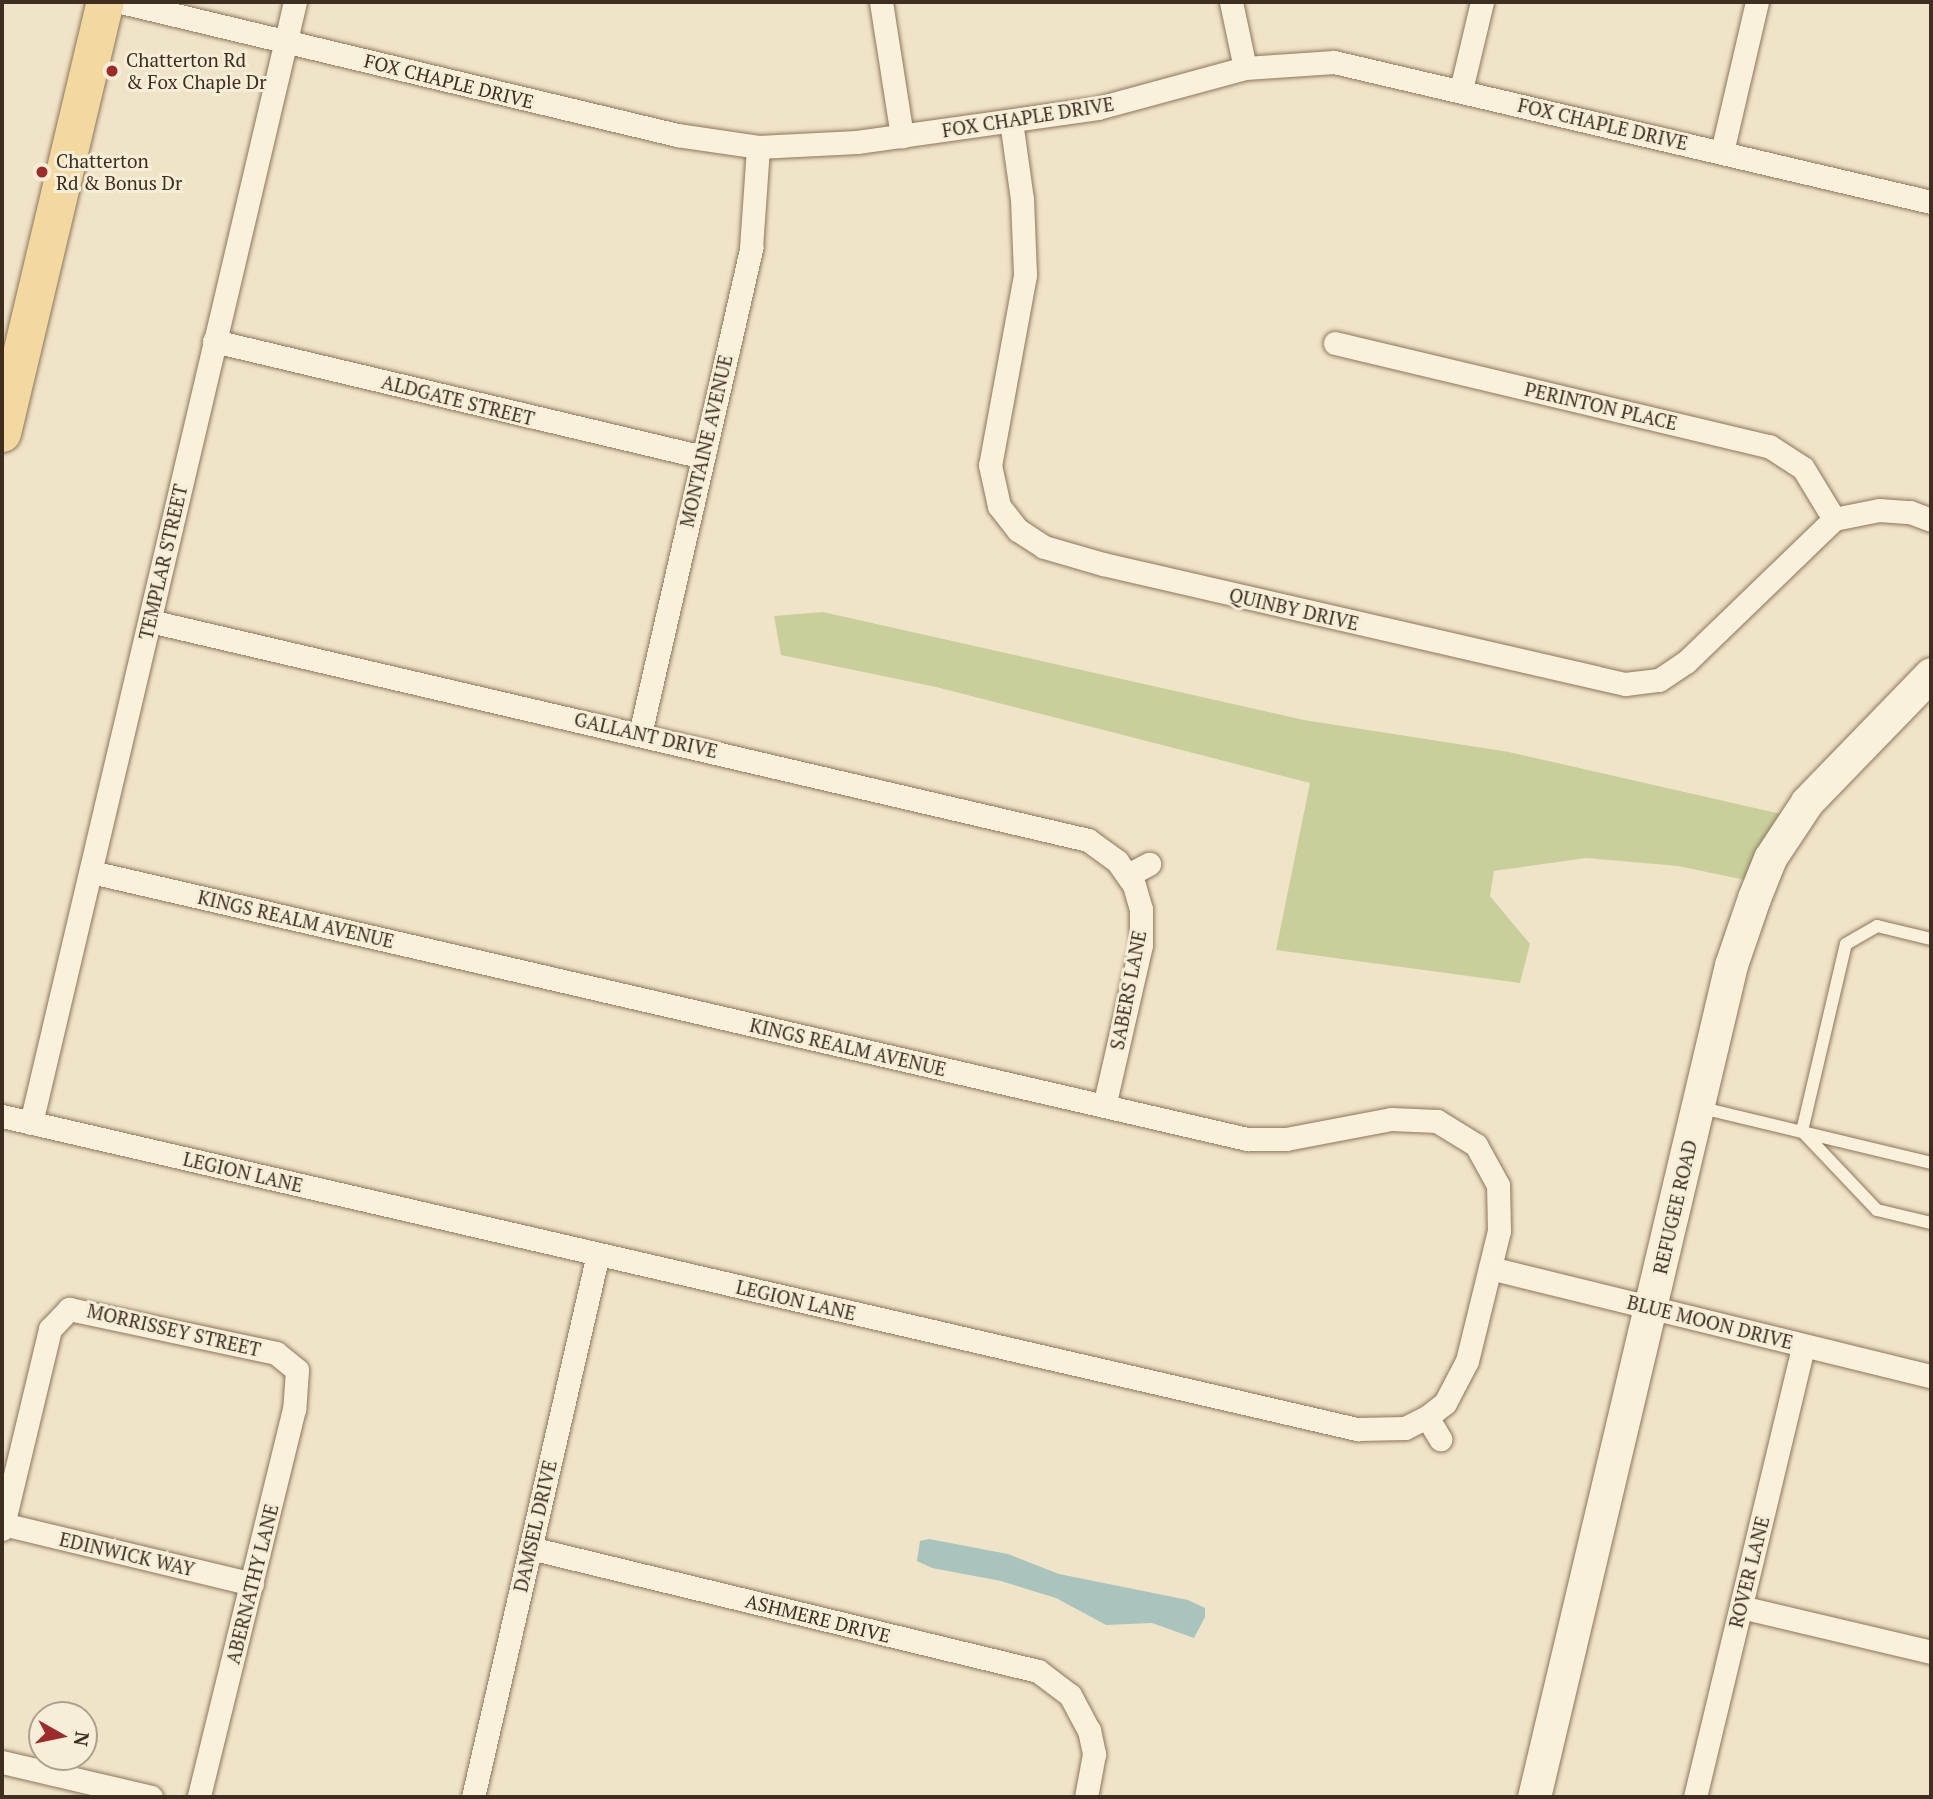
<!DOCTYPE html>
<html>
<head>
<meta charset="utf-8">
<style>
	body { margin:0 }
	#map { position:relative; width:1933px; height:1799px; overflow:hidden; background:#f0e4c8; font-family:"PT Serif",serif }
	div>[style] { position:absolute }
	.green>* { inset:0; background:#c9cf9b }
	.water>* { inset:0; background:#a9c4bc }
	.roads { filter:drop-shadow(0 0 2px #8d765c) drop-shadow(0 0 2px #8d765c) }
	.lane>* { height:12px; margin:-6px; padding:0 6px; transform-origin:6px; border-radius:6px; background:#faf1dc }
	.street>* { height:23px; margin:-11.5px; padding:0 11.5px; transform-origin:11.5px; border-radius:11.5px; background:#faf1dc }
	.secondary>* { height:33px; margin:-16.5px; padding:0 16.5px; transform-origin:16.5px; border-radius:16.5px; background:#faf1dc }
	.primary>* { height:37px; margin:-18.5px; padding:0 18.5px; transform-origin:18.5px; border-radius:18.5px; background:#f3d9a0 }
	.dots>* { width:19px; height:19px; translate:-50% -50%; box-sizing:border-box; border:4px solid #f7eed8; border-radius:50% }
	span { translate:-50% -50%; white-space:nowrap; text-align:center; line-height:1.15; -webkit-text-stroke:6px #f7eed8; paint-order:stroke }
	.poi-label { font-size:19px; color:#3d2e20 }
	.left { translate:0 -50%; text-align:left }
	.street-label { font-size:19px; color:#3d2e20 }
	.frame { position:absolute; inset:0; border:4px solid #3d2e20; pointer-events:none }
	.north { position:absolute; left:28px; top:1701px; width:70px; height:70px; box-sizing:border-box; background:#f7eed8; border:2px solid #ada18e; border-radius:50%; rotate:99deg; font-size:19px; font-weight:700; line-height:28px; text-align:center; color:#3d2e20 }
	.north::after { content:''; display:block; margin:auto; width:24px; height:32px; background:#9e2a2b; clip-path:polygon(50% 0,100% 100%,50% 72%,0 100%) }
</style>
</head>
<body>
<div id="map">
	<div class="green">
		<i style="clip-path:polygon(823px 612px,1304px 720px,1509px 752px,1781px 814px,1745px 880px,1678px 866px,1586px 858px,1494px 871px,1490px 896px,1530px 944px,1520px 983px,1276px 950px,1310px 783px,936px 687px,781px 655px,774px 616px)"></i>
	</div>
	<div class="water">
		<i style="clip-path:polygon(929px 1539px,1008px 1554px,1059px 1574px,1188px 1600px,1205px 1608px,1205px 1617px,1194px 1638px,1152px 1623px,1106px 1625px,1056px 1598px,1001px 1581px,932px 1568px,917px 1561px,920px 1541px)"></i>
	</div>
	<div class="roads">
		<div class="lane">
			<i style="left:1698px;top:1107px;width:240px;rotate:13.5deg"></i>
			<i style="left:1802px;top:1131px;width:192px;rotate:-76.8deg"></i>
			<i style="left:1846px;top:944px;width:36px;rotate:-30deg"></i>
			<i style="left:1877px;top:926px;width:56px;rotate:13.5deg"></i>
			<i style="left:1802px;top:1131px;width:109px;rotate:46.5deg"></i>
			<i style="left:1877px;top:1210px;width:56px;rotate:13.5deg"></i>
		</div>
		<div class="street">
			<i style="left:121px;top:2px;width:572px;rotate:13.45deg"></i>
			<i style="left:677px;top:135px;width:82px;rotate:8.4deg"></i>
			<i style="left:758px;top:147px;width:99px;rotate:-2.9deg"></i>
			<i style="left:857px;top:142px;width:243px;rotate:-8deg"></i>
			<i style="left:1098px;top:108px;width:152px;rotate:-15.2deg"></i>
			<i style="left:1245px;top:68px;width:89px;rotate:-3.9deg"></i>
			<i style="left:1334px;top:62px;width:613px;rotate:13.2deg"></i>
			<i style="left:881px;top:2px;width:136px;rotate:81.1deg"></i>
			<i style="left:1231px;top:2px;width:67px;rotate:78deg"></i>
			<i style="left:1461px;top:90px;width:90px;rotate:-76.6deg"></i>
			<i style="left:1011px;top:121px;width:79px;rotate:82deg"></i>
			<i style="left:1022px;top:199px;width:76px;rotate:87.7deg"></i>
			<i style="left:1025px;top:275px;width:193px;rotate:100.4deg"></i>
			<i style="left:990px;top:465px;width:42px;rotate:77.6deg"></i>
			<i style="left:999px;top:506px;width:31px;rotate:52deg"></i>
			<i style="left:1018px;top:530px;width:31px;rotate:33deg"></i>
			<i style="left:1044px;top:547px;width:61px;rotate:16.1deg"></i>
			<i style="left:1103px;top:564px;width:536px;rotate:12.95deg"></i>
			<i style="left:1625px;top:684px;width:34px;rotate:-7deg"></i>
			<i style="left:1659px;top:680px;width:32px;rotate:-34deg"></i>
			<i style="left:1686px;top:662px;width:206px;rotate:-44deg"></i>
			<i style="left:1834px;top:519px;width:46px;rotate:-11.3deg"></i>
			<i style="left:1879px;top:510px;width:31px;rotate:4deg"></i>
			<i style="left:1910px;top:512px;width:22px;rotate:21deg"></i>
			<i style="left:1722px;top:152px;width:154px;rotate:-76.9deg"></i>
			<i style="left:214px;top:341px;width:503px;rotate:13.34deg"></i>
			<i style="left:1335px;top:343px;width:446px;rotate:13.4deg"></i>
			<i style="left:1769px;top:446px;width:40px;rotate:32.9deg"></i>
			<i style="left:1803px;top:468px;width:60px;rotate:58.7deg"></i>
			<i style="left:150px;top:621px;width:963px;rotate:13.14deg"></i>
			<i style="left:1088px;top:840px;width:36px;rotate:36deg"></i>
			<i style="left:1117px;top:861px;width:29px;rotate:55deg"></i>
			<i style="left:1134px;top:885px;width:25px;rotate:74deg"></i>
			<i style="left:1141px;top:909px;width:36px;rotate:90deg"></i>
			<i style="left:1141px;top:945px;width:165px;rotate:102.9deg"></i>
			<i style="left:640px;top:734px;width:499px;rotate:-77.1deg"></i>
			<i style="left:751px;top:248px;width:101px;rotate:-86deg"></i>
			<i style="left:1128px;top:875px;width:24px;rotate:-28deg"></i>
			<i style="left:2px;top:1116px;width:1391px;rotate:13.01deg"></i>
			<i style="left:1357px;top:1429px;width:48px;rotate:-1.2deg"></i>
			<i style="left:1405px;top:1428px;width:25px;rotate:-27deg"></i>
			<i style="left:1427px;top:1417px;width:23px;rotate:-38deg"></i>
			<i style="left:1445px;top:1403px;width:47px;rotate:-62.4deg"></i>
			<i style="left:1467px;top:1361px;width:134px;rotate:-76.2deg"></i>
			<i style="left:1499px;top:1231px;width:46px;rotate:-91.2deg"></i>
			<i style="left:1498px;top:1185px;width:46px;rotate:-118.8deg"></i>
			<i style="left:1476px;top:1145px;width:46px;rotate:-148.4deg"></i>
			<i style="left:1437px;top:1121px;width:46px;rotate:-177.5deg"></i>
			<i style="left:1391px;top:1119px;width:107px;rotate:169.2deg"></i>
			<i style="left:1286px;top:1139px;width:39px;rotate:180deg"></i>
			<i style="left:1247px;top:1139px;width:1186px;rotate:-166.99deg"></i>
			<i style="left:31px;top:1123px;width:1152px;rotate:-76.75deg"></i>
			<i style="left:1490px;top:1268px;width:454px;rotate:13.8deg"></i>
			<i style="left:1427px;top:1417px;width:26px;rotate:59deg"></i>
			<i style="left:3px;top:1524px;width:256px;rotate:13.5deg"></i>
			<i style="left:2px;top:1529px;width:206px;rotate:-76.5deg"></i>
			<i style="left:50px;top:1329px;width:28px;rotate:-46deg"></i>
			<i style="left:69px;top:1309px;width:212px;rotate:12deg"></i>
			<i style="left:276px;top:1353px;width:27px;rotate:39deg"></i>
			<i style="left:297px;top:1370px;width:39px;rotate:94deg"></i>
			<i style="left:294px;top:1409px;width:399px;rotate:103.8deg"></i>
			<i style="left:530px;top:1548px;width:523px;rotate:13.61deg"></i>
			<i style="left:1038px;top:1671px;width:40px;rotate:37deg"></i>
			<i style="left:1070px;top:1695px;width:40px;rotate:62deg"></i>
			<i style="left:1089px;top:1730px;width:25px;rotate:78deg"></i>
			<i style="left:1094px;top:1754px;width:44px;rotate:100.5deg"></i>
			<i style="left:1741px;top:1607px;width:195px;rotate:13.3deg"></i>
			<i style="left:2px;top:1762px;width:153px;rotate:13.2deg"></i>
			<i style="left:473px;top:1797px;width:557px;rotate:-77.04deg"></i>
			<i style="left:1695px;top:1797px;width:464px;rotate:-76.5deg"></i>
		</div>
		<div class="secondary">
			<i style="left:1534px;top:1797px;width:855px;rotate:-76.68deg"></i>
			<i style="left:1731px;top:965px;width:71px;rotate:-71.1deg"></i>
			<i style="left:1754px;top:898px;width:43px;rotate:-68.2deg"></i>
			<i style="left:1770px;top:858px;width:67px;rotate:-56.5deg"></i>
			<i style="left:1807px;top:802px;width:178px;rotate:-45.9deg"></i>
		</div>
		<div class="primary">
			<i style="left:2px;top:433px;width:443px;rotate:-76.6deg"></i>
		</div>
	</div>
	<div class="dots">
		<i style="left:112px;top:71px;background:#9e2a2b"></i>
		<i style="left:42px;top:172px;background:#9e2a2b"></i>
	</div>
	<div class="poi-label">
		<span class="left" style="left:126px;top:71px">Chatterton Rd<br>&amp; Fox Chaple Dr</span>
		<span class="left" style="left:56px;top:172px">Chatterton<br>Rd &amp; Bonus Dr</span>
	</div>
	<div class="street-label">
		<span style="left:449px;top:81px;rotate:14deg">FOX CHAPLE DRIVE</span>
		<span style="left:1028px;top:117px;rotate:-9deg">FOX CHAPLE DRIVE</span>
		<span style="left:1603px;top:124px;rotate:13deg">FOX CHAPLE DRIVE</span>
		<span style="left:458px;top:400px;rotate:14deg">ALDGATE STREET</span>
		<span style="left:1601px;top:406px;rotate:13deg">PERINTON PLACE</span>
		<span style="left:706px;top:441px;rotate:-77deg">MONTAINE AVENUE</span>
		<span style="left:163px;top:562px;rotate:-77deg">TEMPLAR STREET</span>
		<span style="left:1294px;top:609px;rotate:13deg">QUINBY DRIVE</span>
		<span style="left:646px;top:735px;rotate:13deg">GALLANT DRIVE</span>
		<span style="left:296px;top:919px;rotate:13deg">KINGS REALM AVENUE</span>
		<span style="left:1128px;top:990px;rotate:-79deg">SABERS LANE</span>
		<span style="left:848px;top:1047px;rotate:13deg">KINGS REALM AVENUE</span>
		<span style="left:243px;top:1172px;rotate:13deg">LEGION LANE</span>
		<span style="left:1675px;top:1207px;rotate:-77deg">REFUGEE ROAD</span>
		<span style="left:796px;top:1300px;rotate:13deg">LEGION LANE</span>
		<span style="left:1710px;top:1322px;rotate:14deg">BLUE MOON DRIVE</span>
		<span style="left:174px;top:1330px;rotate:13deg">MORRISSEY STREET</span>
		<span style="left:535px;top:1526px;rotate:-77deg">DAMSEL DRIVE</span>
		<span style="left:127px;top:1554px;rotate:13deg">EDINWICK WAY</span>
		<span style="left:1749px;top:1572px;rotate:-76deg">ROVER LANE</span>
		<span style="left:252px;top:1584px;rotate:-76deg">ABERNATHY LANE</span>
		<span style="left:818px;top:1618px;rotate:14deg">ASHMERE DRIVE</span>
	</div>
	<div class="frame"></div>
	<div class="north">N</div>
</div>
</body>
</html>
